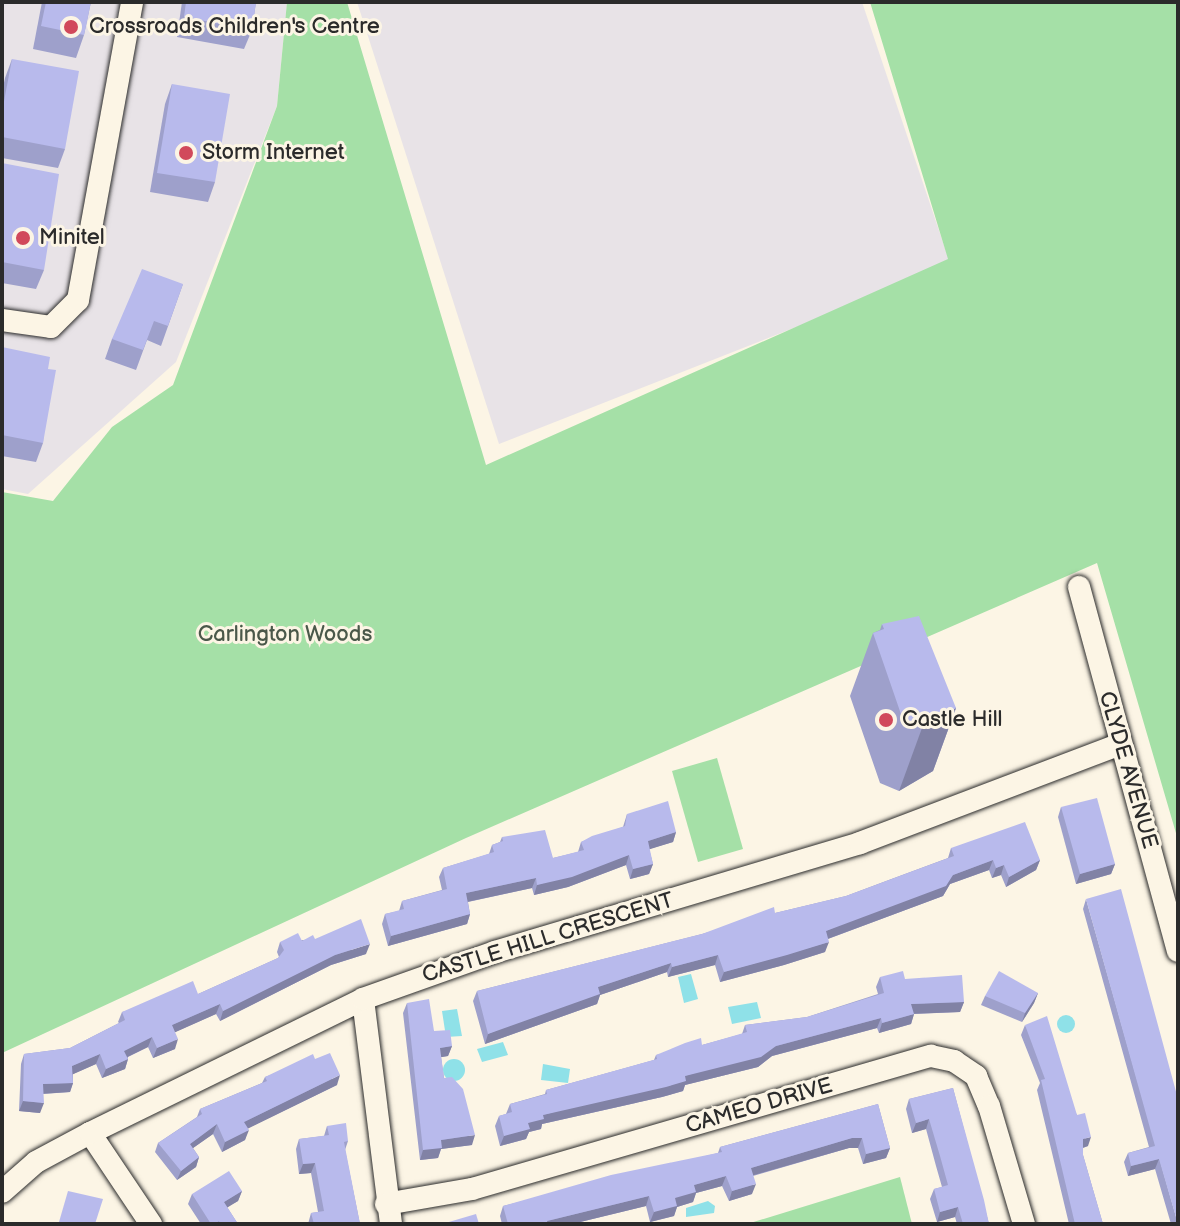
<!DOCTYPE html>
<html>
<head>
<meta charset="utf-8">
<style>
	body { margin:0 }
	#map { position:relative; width:1180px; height:1226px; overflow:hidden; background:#fcf5e5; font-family:"Balsamiq Sans",sans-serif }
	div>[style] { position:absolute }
	.built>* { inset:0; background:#e8e3e7 }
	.green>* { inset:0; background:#a5e0a7 }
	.water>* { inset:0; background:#8fe1e8 }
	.round { border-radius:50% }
	.roads { filter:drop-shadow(0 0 2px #2b2b2b) drop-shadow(0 0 2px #2b2b2b) }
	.minor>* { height:22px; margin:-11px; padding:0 11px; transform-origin:11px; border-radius:11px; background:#fcf5e5 }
	.wall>* { inset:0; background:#9ea0cb }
	.shaded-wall>* { inset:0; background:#8182a5 }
	.building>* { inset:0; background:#b8baec }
	.dots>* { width:22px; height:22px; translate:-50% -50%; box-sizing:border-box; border:4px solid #fcf5e5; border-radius:50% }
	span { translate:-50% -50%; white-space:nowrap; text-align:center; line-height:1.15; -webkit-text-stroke:6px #fcf5e5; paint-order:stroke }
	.poi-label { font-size:22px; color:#2b2b2b }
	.left { translate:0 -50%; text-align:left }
	.park-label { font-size:22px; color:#4a584a }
	.street-label { font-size:22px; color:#2b2b2b }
	.frame { position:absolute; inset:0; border:4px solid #2b2b2b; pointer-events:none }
</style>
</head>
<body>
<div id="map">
	<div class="built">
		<i style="clip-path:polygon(2px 2px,287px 2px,277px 106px,176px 362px,28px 494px,2px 489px)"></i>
		<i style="clip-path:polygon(357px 2px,862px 2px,951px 266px,499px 444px)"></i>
	</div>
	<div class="green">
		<i style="clip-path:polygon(287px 2px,347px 2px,486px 465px,948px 259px,870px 2px,1178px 2px,1178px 840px,1097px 563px,466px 838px,2px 1053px,2px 492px,53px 501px,112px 427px,173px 385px,277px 106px)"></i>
		<i style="clip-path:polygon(717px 758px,743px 849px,698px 862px,672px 771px)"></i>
		<i style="clip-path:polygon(900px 1177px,912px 1224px,747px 1224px)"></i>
	</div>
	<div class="water">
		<i style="clip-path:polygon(691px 974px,698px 999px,684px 1003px,678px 977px)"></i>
		<i style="clip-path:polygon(757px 1002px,761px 1018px,732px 1024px,728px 1007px)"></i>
		<i style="clip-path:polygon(457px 1009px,462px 1036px,446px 1037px,442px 1011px)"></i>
		<i class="round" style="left:1057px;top:1015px;width:18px;height:18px"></i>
		<i style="clip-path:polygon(503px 1042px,508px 1055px,482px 1062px,477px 1049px)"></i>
		<i class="round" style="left:443px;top:1059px;width:22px;height:22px"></i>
		<i style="clip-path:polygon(543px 1064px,570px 1069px,568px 1083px,541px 1080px)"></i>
		<i style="clip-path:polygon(708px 1201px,715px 1206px,714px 1213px,686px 1217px,686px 1208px)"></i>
	</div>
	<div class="roads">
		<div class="minor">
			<i style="left:2px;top:320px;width:49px;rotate:8.1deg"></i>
			<i style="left:51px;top:327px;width:38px;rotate:-45deg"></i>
			<i style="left:78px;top:300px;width:303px;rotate:-79.7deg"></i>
			<i style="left:1079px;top:587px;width:377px;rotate:74.8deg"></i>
			<i style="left:363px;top:999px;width:227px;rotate:82.9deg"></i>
			<i style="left:90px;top:1133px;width:110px;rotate:56.2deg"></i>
			<i style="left:2px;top:1192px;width:45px;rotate:-41.4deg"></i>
			<i style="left:36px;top:1162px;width:61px;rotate:-28.2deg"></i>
			<i style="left:90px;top:1133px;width:304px;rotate:-26.1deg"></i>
			<i style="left:363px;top:999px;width:140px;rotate:-19.6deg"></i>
			<i style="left:495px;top:952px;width:381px;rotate:-16.6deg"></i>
			<i style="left:860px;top:843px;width:279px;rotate:-20.8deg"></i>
			<i style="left:386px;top:1204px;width:87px;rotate:-9.9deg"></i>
			<i style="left:472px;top:1189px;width:478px;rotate:-16.2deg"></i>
			<i style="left:931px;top:1056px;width:24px;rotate:12deg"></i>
			<i style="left:954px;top:1061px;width:27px;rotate:34deg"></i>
			<i style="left:976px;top:1076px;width:33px;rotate:67deg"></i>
			<i style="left:989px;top:1106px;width:123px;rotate:73.5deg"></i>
		</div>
	</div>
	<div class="wall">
		<i style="clip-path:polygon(42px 2px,91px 2px,84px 35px,76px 58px,33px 49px)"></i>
		<i style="clip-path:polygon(182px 2px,256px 2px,252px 30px,244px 49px,177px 37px)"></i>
		<i style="clip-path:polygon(12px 59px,65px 149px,58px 168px,2px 158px,2px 92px,5px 78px)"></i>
		<i style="clip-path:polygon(172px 84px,215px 182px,208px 202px,150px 192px,165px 104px)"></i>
		<i style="clip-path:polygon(2px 163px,44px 270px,36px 289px,2px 283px)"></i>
		<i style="clip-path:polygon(183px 284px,161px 346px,147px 340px,136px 370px,105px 359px,112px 339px)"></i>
		<i style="clip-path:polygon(2px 347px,48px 369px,43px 443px,36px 462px,2px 456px)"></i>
		<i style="clip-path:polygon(882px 624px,956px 708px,933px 771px,899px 791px,880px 783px,850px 696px,873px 633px,880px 630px)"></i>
		<i style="clip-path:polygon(1061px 807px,1115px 864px,1111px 874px,1076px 884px,1058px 817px)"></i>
		<i style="clip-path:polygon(627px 814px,676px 832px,673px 842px,649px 849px,653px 864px,649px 874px,630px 879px,626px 865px,568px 887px,534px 895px,532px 888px,468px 902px,470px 914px,467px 924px,388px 946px,382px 924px,385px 914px,399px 911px,402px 901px,442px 890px,439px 877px,443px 868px,489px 854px,492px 845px,500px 842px,502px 837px,553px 858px,578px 852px,581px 842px,623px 827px)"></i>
		<i style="clip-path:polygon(951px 848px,1040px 860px,1036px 870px,1006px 887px,1001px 875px,992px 878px,989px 870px,950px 884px,943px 896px,828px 939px,825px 952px,784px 965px,720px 982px,715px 965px,668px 977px,667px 972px,600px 995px,597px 1004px,485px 1044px,473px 1001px,477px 991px,702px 934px,775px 913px,846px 896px,948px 858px)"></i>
		<i style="clip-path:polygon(1086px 899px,1178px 1224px,1171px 1224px,1155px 1169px,1128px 1176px,1124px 1162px,1128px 1153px,1149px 1147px,1083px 909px)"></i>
		<i style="clip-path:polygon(315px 939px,366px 954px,331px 965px,220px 1021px,216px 1014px,175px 1032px,175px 1049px,153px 1058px,148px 1047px,128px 1057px,128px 1059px,125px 1069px,102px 1078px,96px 1064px,73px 1074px,73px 1083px,70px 1092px,43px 1094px,40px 1113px,19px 1111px,21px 1064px,24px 1054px,70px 1048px,119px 1023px,118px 1022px,122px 1012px,198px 994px,278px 958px,279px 957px,277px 952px,280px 942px)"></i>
		<i style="clip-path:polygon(880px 977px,905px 979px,964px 1002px,960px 1012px,914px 1014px,911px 1024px,879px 1033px,877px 1028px,772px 1056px,758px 1067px,685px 1085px,683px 1091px,662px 1097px,542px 1124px,541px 1129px,529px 1132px,526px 1139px,500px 1146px,495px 1126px,499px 1116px,506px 1114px,510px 1104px,545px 1094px,546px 1090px,654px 1060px,656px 1055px,702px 1045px,742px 1034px,745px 1025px,807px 1017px,878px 994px,876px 987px)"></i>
		<i style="clip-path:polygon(1038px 993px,1034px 1003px,1022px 1022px,981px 1005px,985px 996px)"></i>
		<i style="clip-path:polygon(407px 1003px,434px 1031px,452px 1046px,448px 1056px,441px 1057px,444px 1078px,472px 1145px,441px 1149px,438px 1158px,420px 1160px,403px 1013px)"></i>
		<i style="clip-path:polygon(1025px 1025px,1077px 1115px,1088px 1146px,1083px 1148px,1083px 1155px,1103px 1224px,1069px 1224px,1037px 1090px,1040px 1083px,1021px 1035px)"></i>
		<i style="clip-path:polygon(315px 1059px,337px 1085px,248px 1128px,245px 1140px,222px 1152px,213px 1134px,193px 1148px,199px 1157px,196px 1167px,177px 1180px,155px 1152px,158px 1143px,197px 1117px,200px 1109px,262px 1083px,265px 1077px)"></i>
		<i style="clip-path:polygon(953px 1088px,989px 1224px,957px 1224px,955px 1217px,937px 1222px,930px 1199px,934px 1189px,942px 1187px,936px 1166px,926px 1129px,912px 1133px,906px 1109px,909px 1099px)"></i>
		<i style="clip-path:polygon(878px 1104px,890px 1148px,886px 1158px,863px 1164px,858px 1148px,849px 1148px,753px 1176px,752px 1194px,729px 1201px,722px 1186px,696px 1193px,693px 1202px,677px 1207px,674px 1216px,650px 1222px,646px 1206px,572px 1224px,502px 1224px,500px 1216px,503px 1206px,718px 1153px,720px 1147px)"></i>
		<i style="clip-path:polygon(327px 1126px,348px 1141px,345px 1150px,360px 1224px,308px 1224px,311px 1213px,318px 1212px,311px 1173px,299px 1174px,296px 1149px,299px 1139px,324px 1136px)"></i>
		<i style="clip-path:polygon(242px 1191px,238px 1201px,227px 1207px,238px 1224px,201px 1224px,188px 1204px,192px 1194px)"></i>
	</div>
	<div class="shaded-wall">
		<i style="clip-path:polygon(956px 708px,933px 771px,899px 791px,922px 728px)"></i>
		<i style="clip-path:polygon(676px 832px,673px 842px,644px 851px,648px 841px)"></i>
		<i style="clip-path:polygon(629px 855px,626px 865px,568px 887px,534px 895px,537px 885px)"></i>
		<i style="clip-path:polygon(993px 860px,989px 870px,950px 884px,943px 896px,822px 941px,826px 931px,953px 875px)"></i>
		<i style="clip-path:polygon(1040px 860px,1036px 870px,1006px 887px,1009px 877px)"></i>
		<i style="clip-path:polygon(653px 864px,649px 874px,630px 879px,633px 869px)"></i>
		<i style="clip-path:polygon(1115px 864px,1111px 874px,1076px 884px,1080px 874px)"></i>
		<i style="clip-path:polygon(1004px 865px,1001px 875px,992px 878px,996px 868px)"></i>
		<i style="clip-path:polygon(536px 878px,532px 888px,462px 903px,466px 893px)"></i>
		<i style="clip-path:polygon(470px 914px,467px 924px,388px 946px,391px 936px)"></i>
		<i style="clip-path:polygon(829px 942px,825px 952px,784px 965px,720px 982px,724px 972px)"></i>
		<i style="clip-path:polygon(370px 944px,366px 954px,331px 965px,220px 1021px,223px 1011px,335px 955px)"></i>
		<i style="clip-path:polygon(718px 955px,715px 965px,668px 977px,672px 967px)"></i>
		<i style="clip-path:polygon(671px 963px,667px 972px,600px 995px,597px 1004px,485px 1044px,488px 1034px,598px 987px)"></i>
		<i style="clip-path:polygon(1038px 993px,1034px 1003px,1022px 1022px,1025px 1013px)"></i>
		<i style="clip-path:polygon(964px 1002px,960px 1012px,908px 1014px,911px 1004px)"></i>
		<i style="clip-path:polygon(220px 1004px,216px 1014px,169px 1035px,172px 1025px)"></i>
		<i style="clip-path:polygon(914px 1014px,911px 1024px,879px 1033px,882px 1023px)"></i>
		<i style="clip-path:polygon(881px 1018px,877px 1028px,772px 1056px,758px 1067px,685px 1085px,683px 1091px,662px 1097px,542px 1124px,541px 1129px,529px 1132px,526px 1139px,500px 1146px,504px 1136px,543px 1115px,685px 1076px,776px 1046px)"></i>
		<i style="clip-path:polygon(152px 1037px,148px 1047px,121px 1060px,124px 1051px)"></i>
		<i style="clip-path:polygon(178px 1039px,175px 1049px,153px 1058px,157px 1048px)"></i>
		<i style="clip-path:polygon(452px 1046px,448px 1056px,436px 1058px,440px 1048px)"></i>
		<i style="clip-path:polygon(100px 1054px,96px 1064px,69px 1076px,72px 1066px)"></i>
		<i style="clip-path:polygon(128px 1059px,125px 1069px,102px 1078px,106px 1069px)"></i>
		<i style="clip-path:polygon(340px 1075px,337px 1085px,241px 1132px,244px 1122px)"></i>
		<i style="clip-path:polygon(73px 1083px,70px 1092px,39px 1094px,43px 1084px)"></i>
		<i style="clip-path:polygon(23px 1101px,44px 1103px,40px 1113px,19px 1111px)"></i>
		<i style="clip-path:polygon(929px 1119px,926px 1129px,912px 1133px,916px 1123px)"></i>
		<i style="clip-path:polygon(217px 1124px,213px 1134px,186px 1153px,190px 1144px)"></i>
		<i style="clip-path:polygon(249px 1130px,245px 1140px,222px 1152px,225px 1142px)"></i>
		<i style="clip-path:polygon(475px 1135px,472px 1145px,441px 1149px,438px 1158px,420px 1160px,423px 1150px,441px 1140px)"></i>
		<i style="clip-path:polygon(1091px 1137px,1088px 1146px,1079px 1149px,1083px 1139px)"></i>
		<i style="clip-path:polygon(852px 1138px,862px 1138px,858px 1148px,849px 1148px,747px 1177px,751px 1168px)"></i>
		<i style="clip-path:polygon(890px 1148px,886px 1158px,863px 1164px,866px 1154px)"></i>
		<i style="clip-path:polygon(199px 1157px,196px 1167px,177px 1180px,181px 1171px)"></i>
		<i style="clip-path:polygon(1159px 1159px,1155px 1169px,1128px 1176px,1131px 1166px)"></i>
		<i style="clip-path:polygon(315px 1163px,311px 1173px,299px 1174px,303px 1164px)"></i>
		<i style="clip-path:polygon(726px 1176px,722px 1186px,696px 1193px,693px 1202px,677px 1207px,674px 1216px,650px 1222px,654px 1212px,694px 1185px)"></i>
		<i style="clip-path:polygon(756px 1184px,752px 1194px,729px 1201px,732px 1191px)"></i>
		<i style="clip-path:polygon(242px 1191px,238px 1201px,220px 1212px,224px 1202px)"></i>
		<i style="clip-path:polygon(649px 1196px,646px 1206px,572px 1224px,546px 1224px,547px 1221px)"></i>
		<i style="clip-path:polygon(958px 1207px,955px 1217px,937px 1222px,940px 1212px)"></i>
	</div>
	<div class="building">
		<i style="clip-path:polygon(46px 2px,91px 2px,84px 35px,41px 26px)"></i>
		<i style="clip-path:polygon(186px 2px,256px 2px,252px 30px,184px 17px)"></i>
		<i style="clip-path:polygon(12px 59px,79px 71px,65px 149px,2px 137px,2px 112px)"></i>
		<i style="clip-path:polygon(172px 84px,230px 94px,215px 182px,157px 173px)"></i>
		<i style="clip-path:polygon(2px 163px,59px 174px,44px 270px,2px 262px)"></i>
		<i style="clip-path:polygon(142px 269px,183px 284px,168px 326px,154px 321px,143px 350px,112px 339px)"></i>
		<i style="clip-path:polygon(2px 347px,50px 357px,48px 369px,56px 370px,43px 443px,2px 435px)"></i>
		<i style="clip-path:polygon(919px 616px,956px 708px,922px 728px,903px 720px,873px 633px,884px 629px,882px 624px)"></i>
		<i style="clip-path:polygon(1097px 798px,1115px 864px,1080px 874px,1061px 807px)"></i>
		<i style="clip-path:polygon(668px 801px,676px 832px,648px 841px,653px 864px,633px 869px,629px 855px,572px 877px,537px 885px,536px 878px,466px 893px,470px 914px,391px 936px,385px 914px,404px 909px,402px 901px,447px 889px,443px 868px,494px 852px,492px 845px,503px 841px,502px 837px,545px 830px,553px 858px,584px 850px,581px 842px,592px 836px,625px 826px,627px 814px)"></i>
		<i style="clip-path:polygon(1025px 822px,1040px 860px,1009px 877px,1004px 865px,996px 868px,993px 860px,953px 875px,946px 886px,826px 931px,829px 942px,787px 955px,724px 972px,718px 955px,672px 967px,671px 963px,598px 987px,600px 994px,488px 1034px,477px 991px,702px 934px,774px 907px,775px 913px,846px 896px,954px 856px,951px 848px)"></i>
		<i style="clip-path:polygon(1121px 889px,1178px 1099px,1178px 1224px,1159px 1159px,1131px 1166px,1128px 1153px,1155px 1146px,1086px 899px)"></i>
		<i style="clip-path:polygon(361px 919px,370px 944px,335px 955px,223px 1011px,220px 1004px,172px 1025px,178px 1039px,157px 1048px,152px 1037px,124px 1051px,128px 1059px,106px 1069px,100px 1054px,72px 1066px,73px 1083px,43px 1084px,44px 1103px,23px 1101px,24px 1054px,70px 1048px,125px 1020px,122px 1012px,193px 981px,198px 994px,278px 958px,284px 950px,280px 942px,298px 933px,302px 941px,313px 935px,315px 939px)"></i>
		<i style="clip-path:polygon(903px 971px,905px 979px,962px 975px,964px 1002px,911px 1004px,914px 1014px,882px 1023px,881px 1018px,776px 1046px,761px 1057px,685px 1076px,686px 1081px,666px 1087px,543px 1115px,544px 1119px,528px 1123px,530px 1129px,504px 1136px,499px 1116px,512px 1112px,510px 1104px,547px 1094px,546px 1090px,657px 1059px,656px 1055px,685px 1043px,701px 1038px,702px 1045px,747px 1032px,745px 1025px,807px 1017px,884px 993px,880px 977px)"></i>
		<i style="clip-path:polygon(999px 971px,1038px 993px,1025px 1013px,985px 996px)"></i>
		<i style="clip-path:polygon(429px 999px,434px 1031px,450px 1030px,452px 1046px,440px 1048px,444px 1078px,452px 1077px,463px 1089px,475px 1135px,441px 1140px,442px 1148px,423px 1150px,407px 1003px)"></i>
		<i style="clip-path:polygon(1047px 1016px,1077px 1115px,1085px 1113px,1091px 1137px,1083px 1139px,1083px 1155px,1103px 1224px,1075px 1224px,1041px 1080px,1045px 1079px,1025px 1025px)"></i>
		<i style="clip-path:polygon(330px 1053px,340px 1075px,244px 1122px,249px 1130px,225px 1142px,217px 1124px,190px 1144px,199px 1157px,181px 1171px,158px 1143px,202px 1114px,200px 1109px,267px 1081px,265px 1077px,313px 1054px,315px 1059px)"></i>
		<i style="clip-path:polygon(953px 1088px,984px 1200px,989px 1224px,963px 1224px,958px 1207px,940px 1212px,934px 1189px,948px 1185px,940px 1156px,929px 1119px,916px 1123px,909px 1099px)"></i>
		<i style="clip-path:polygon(878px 1104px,890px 1148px,866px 1154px,862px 1138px,852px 1138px,751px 1168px,756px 1184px,732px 1191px,726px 1176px,694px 1185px,696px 1192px,675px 1198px,677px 1206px,654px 1212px,649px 1196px,547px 1221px,548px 1224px,508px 1224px,503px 1206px,611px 1175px,722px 1152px,720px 1147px)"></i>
		<i style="clip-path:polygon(346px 1123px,348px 1141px,344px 1142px,360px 1224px,314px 1224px,311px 1213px,324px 1211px,315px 1163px,303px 1164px,299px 1139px,329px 1135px,327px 1126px)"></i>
		<i style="clip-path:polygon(229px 1171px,242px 1191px,224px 1202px,238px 1224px,220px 1224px,219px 1221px,215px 1224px,211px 1224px,192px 1194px)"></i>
		<i style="clip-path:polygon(68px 1191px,103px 1199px,95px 1224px,65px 1224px,59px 1222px)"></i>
		<i style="clip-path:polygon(476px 1214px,479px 1224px,442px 1224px)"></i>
	</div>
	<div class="dots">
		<i style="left:71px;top:27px;background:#d1495b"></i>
		<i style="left:186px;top:153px;background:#d1495b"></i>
		<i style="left:23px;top:238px;background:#d1495b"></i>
		<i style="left:886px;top:720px;background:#d1495b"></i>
	</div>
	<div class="poi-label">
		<span class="left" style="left:89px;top:27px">Crossroads Children's Centre</span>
		<span class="left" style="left:202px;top:153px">Storm Internet</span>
		<span class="left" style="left:39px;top:238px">Minitel</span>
		<span class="left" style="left:902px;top:720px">Castle Hill</span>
	</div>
	<div class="park-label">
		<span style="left:285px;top:635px">Carlington Woods</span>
	</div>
	<div class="street-label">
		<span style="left:1128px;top:770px;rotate:74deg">CLYDE AVENUE</span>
		<span style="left:548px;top:938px;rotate:-17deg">CASTLE HILL CRESCENT</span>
		<span style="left:759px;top:1106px;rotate:-16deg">CAMEO DRIVE</span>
	</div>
	<div class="frame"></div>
</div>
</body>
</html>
